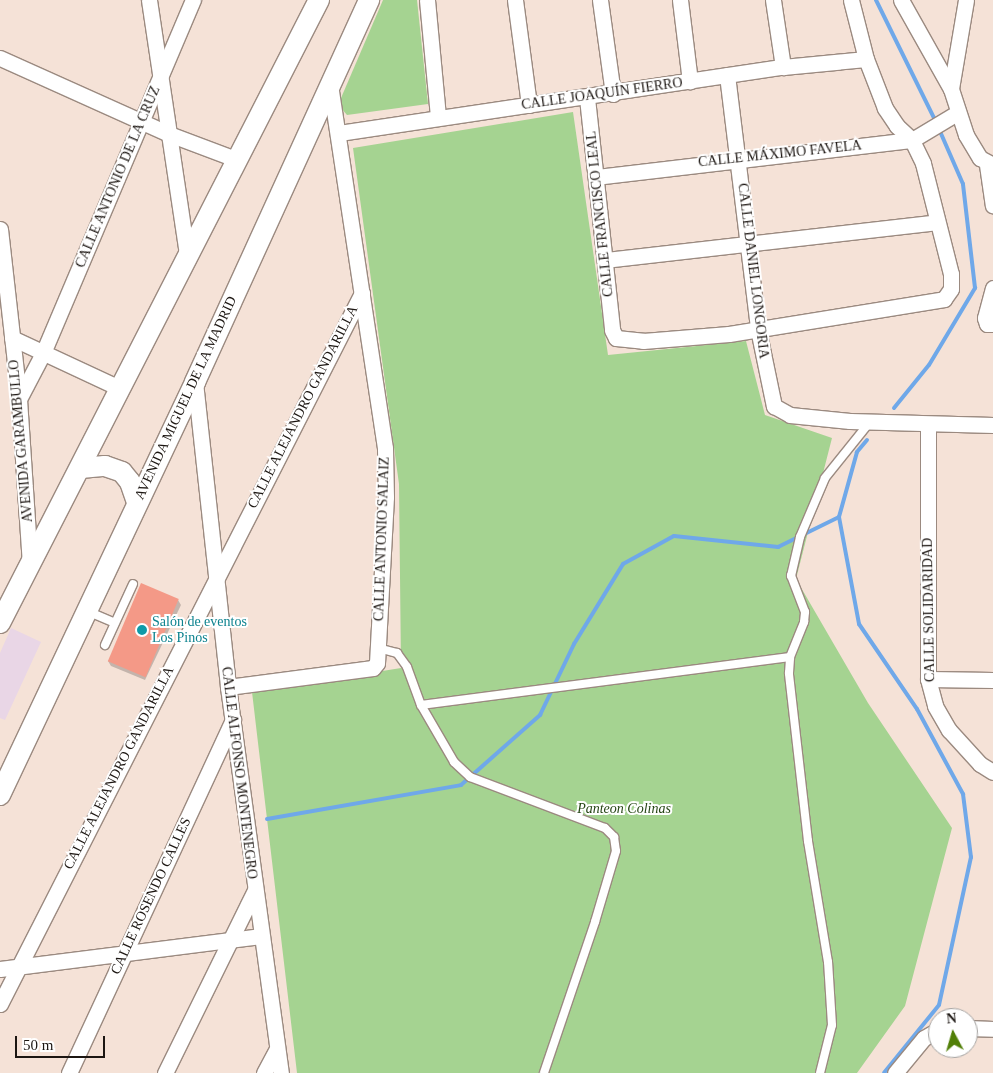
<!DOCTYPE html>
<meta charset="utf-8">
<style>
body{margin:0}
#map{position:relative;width:993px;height:1073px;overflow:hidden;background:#f5e2d7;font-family:"Times New Roman",serif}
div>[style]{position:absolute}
.industrial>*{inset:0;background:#e9d6e6}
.green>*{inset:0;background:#a5d391}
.shadow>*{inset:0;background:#0003}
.stream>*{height:4px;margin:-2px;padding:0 2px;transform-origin:2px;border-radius:2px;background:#6fa8e9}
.building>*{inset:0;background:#f49987;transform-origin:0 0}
.roads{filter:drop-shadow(1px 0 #9b8a80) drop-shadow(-1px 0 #9b8a80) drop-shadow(0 1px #9b8a80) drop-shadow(0 -1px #9b8a80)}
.service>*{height:8px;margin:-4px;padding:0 4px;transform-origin:4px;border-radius:4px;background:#fff}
.minor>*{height:15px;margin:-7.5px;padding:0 7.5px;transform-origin:7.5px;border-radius:7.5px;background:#fff}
.secondary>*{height:20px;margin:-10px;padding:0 10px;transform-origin:10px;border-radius:10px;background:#fff}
.dots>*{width:14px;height:14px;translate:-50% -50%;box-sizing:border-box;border:2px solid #fff;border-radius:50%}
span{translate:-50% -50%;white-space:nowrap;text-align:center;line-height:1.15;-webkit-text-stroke:4px #fff;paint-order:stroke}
.street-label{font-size:14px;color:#1c1612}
.culture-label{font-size:14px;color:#0d838f}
.left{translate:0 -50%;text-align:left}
.park-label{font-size:14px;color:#254514;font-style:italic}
.north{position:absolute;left:928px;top:1008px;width:50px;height:50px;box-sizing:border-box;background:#fff;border:1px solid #a4a2a0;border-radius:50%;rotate:354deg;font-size:14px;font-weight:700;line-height:20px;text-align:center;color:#1c1612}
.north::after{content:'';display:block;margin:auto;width:18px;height:22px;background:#517f07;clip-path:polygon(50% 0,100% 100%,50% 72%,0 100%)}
.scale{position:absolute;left:15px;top:1036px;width:90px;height:22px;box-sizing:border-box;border:2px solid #1c1612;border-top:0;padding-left:6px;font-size:15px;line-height:18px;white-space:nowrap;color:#1c1612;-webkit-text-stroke:4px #fff;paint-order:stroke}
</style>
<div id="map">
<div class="industrial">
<i style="clip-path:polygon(11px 628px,41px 642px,5px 720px,0 718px,0 653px)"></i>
</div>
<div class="green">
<i style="clip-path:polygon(383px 0,417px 0,428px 104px,347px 115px,341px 108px,341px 98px)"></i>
<i style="clip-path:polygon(573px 112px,608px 355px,746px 341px,765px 415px,832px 438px,796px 579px,868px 703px,952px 828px,905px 1006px,857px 1073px,297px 1073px,252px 692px,401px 668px,399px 484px,353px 148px)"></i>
</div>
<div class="shadow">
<i style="clip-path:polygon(178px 600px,181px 605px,145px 680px,111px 666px,108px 661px)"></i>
</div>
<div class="stream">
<i style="left:876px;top:0;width:136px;rotate:63.8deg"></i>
<i style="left:894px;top:408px;width:55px;rotate:-50.9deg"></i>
<i style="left:929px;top:365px;width:90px;rotate:-59.1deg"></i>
<i style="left:975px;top:288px;width:105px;rotate:-96.6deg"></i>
<i style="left:963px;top:184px;width:60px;rotate:-113.6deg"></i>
<i style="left:867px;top:440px;width:16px;rotate:130deg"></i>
<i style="left:857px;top:452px;width:67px;rotate:105.5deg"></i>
<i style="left:839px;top:517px;width:109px;rotate:79.4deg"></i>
<i style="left:859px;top:624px;width:103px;rotate:55.7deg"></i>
<i style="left:917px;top:709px;width:97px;rotate:61.6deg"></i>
<i style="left:963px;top:794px;width:64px;rotate:82.8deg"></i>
<i style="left:971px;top:857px;width:151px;rotate:102.2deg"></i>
<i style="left:939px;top:1005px;width:87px;rotate:129deg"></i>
<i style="left:267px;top:819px;width:197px;rotate:-9.9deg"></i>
<i style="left:461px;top:785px;width:106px;rotate:-41.5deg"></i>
<i style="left:540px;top:715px;width:79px;rotate:-64.4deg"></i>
<i style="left:574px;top:644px;width:94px;rotate:-58.5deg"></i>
<i style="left:623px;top:564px;width:58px;rotate:-28.8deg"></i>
<i style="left:674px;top:536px;width:105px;rotate:6deg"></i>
<i style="left:778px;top:547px;width:68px;rotate:-26.2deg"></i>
</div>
<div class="building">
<i style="left:141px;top:583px;width:41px;height:85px;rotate:23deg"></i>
</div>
<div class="roads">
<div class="service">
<i style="left:87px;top:611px;width:30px;rotate:23deg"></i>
<i style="left:105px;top:645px;width:67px;rotate:-65.3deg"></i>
<i style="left:378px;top:648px;width:20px;rotate:15deg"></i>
<i style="left:397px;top:653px;width:17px;rotate:54deg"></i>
<i style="left:407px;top:667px;width:40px;rotate:69.8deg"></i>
<i style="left:421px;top:705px;width:66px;rotate:59.9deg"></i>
<i style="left:454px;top:762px;width:22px;rotate:43deg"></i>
<i style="left:470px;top:777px;width:144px;rotate:20.7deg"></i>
<i style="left:605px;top:828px;width:13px;rotate:45deg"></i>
<i style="left:614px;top:837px;width:14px;rotate:82deg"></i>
<i style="left:616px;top:851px;width:74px;rotate:106.5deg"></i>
<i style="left:595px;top:922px;width:159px;rotate:108.7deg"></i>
<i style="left:421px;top:705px;width:372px;rotate:-7.4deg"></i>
<i style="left:820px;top:1073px;width:49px;rotate:-76deg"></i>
<i style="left:832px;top:1025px;width:63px;rotate:-93.6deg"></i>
<i style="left:828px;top:962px;width:123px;rotate:-99.4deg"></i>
<i style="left:808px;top:841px;width:169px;rotate:-96.5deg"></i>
<i style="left:789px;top:673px;width:16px;rotate:-86deg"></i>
<i style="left:790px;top:657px;width:38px;rotate:-68deg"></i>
<i style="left:804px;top:622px;width:10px;rotate:-84deg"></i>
<i style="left:805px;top:612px;width:39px;rotate:-111deg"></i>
<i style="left:791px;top:576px;width:40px;rotate:-77deg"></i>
<i style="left:800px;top:537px;width:64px;rotate:-67deg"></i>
<i style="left:825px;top:478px;width:70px;rotate:-51.3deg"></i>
</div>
<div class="minor">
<i style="left:149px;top:0;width:258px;rotate:81.5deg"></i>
<i style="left:427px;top:0;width:117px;rotate:84.6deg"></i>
<i style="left:515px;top:0;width:106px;rotate:82.4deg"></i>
<i style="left:600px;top:0;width:95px;rotate:82.1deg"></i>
<i style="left:680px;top:0;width:82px;rotate:83deg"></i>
<i style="left:773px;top:0;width:68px;rotate:81.5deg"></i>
<i style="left:901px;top:0;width:102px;rotate:60.7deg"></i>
<i style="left:966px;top:0;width:90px;rotate:99.6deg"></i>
<i style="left:951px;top:89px;width:48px;rotate:71.9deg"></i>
<i style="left:966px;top:135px;width:27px;rotate:59deg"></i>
<i style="left:980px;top:158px;width:15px;rotate:28deg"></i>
<i style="left:0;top:58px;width:185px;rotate:24.2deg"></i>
<i style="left:169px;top:134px;width:71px;rotate:20.7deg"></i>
<i style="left:727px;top:75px;width:256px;rotate:83deg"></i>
<i style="left:758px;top:329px;width:79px;rotate:78.3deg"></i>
<i style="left:774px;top:406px;width:18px;rotate:29deg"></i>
<i style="left:790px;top:415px;width:60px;rotate:5.7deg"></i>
<i style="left:850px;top:421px;width:143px;rotate:1.6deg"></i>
<i style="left:587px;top:98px;width:233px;rotate:83.8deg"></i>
<i style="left:612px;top:330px;width:9px;rotate:63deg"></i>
<i style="left:616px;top:338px;width:27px;rotate:6deg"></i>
<i style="left:643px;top:341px;width:86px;rotate:-4.7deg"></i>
<i style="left:729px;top:334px;width:218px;rotate:-9.2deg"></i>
<i style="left:944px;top:299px;width:12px;rotate:-55deg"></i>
<i style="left:951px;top:289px;width:15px;rotate:-90deg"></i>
<i style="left:951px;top:274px;width:114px;rotate:-104.2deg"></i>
<i style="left:923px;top:163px;width:25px;rotate:-116deg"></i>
<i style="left:912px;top:140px;width:21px;rotate:-137deg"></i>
<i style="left:897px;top:126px;width:22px;rotate:-124deg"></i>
<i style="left:885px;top:108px;width:53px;rotate:-111.2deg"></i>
<i style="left:866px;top:59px;width:61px;rotate:-104.3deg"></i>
<i style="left:339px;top:133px;width:449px;rotate:-8.5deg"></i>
<i style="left:783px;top:67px;width:83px;rotate:-5.5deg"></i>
<i style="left:987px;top:165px;width:41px;rotate:81.7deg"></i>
<i style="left:596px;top:177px;width:318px;rotate:-6.7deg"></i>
<i style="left:912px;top:140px;width:52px;rotate:-31deg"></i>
<i style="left:0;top:229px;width:171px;rotate:83.6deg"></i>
<i style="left:19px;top:399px;width:165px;rotate:86.2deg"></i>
<i style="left:605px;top:260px;width:334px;rotate:-6.5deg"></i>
<i style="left:993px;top:288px;width:31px;rotate:105deg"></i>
<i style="left:985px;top:318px;width:6px;rotate:72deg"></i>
<i style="left:987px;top:324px;width:6px"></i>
<i style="left:12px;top:338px;width:118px;rotate:25deg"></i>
<i style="left:195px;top:382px;width:307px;rotate:83.8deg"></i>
<i style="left:228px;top:687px;width:390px;rotate:82.2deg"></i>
<i style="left:19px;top:399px;width:52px;rotate:-62.4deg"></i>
<i style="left:43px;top:353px;width:384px;rotate:-67deg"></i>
<i style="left:928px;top:424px;width:255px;rotate:90deg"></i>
<i style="left:928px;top:679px;width:28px;rotate:75deg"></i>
<i style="left:935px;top:706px;width:28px;rotate:60deg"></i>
<i style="left:949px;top:730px;width:46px;rotate:47.6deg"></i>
<i style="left:980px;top:764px;width:15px;rotate:32deg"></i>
<i style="left:928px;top:679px;width:65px;rotate:0.9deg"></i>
<i style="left:228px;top:687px;width:146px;rotate:-7.5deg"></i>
<i style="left:373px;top:668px;width:6px;rotate:-51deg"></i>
<i style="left:377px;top:663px;width:166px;rotate:-86.9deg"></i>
<i style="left:386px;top:497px;width:49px;rotate:-91.2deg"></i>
<i style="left:385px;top:448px;width:367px;rotate:-98.6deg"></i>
<i style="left:0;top:969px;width:263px;rotate:-7.2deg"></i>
<i style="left:0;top:1004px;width:798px;rotate:-63.02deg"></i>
<i style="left:968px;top:1028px;width:25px;rotate:2deg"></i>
<i style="left:69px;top:1073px;width:390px;rotate:-65.1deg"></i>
<i style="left:165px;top:1073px;width:204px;rotate:-63.8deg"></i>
<i style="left:264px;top:1073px;width:27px;rotate:-62deg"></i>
<i style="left:895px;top:1073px;width:45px;rotate:-50.4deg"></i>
<i style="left:924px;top:1038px;width:16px;rotate:-30deg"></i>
</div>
<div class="secondary">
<i style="left:81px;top:468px;width:24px;rotate:-5deg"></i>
<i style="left:105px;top:466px;width:18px;rotate:19deg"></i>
<i style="left:122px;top:472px;width:13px;rotate:51deg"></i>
<i style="left:130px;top:482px;width:21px;rotate:71deg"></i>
<i style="left:0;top:623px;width:700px;rotate:-62.89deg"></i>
<i style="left:0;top:795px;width:457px;rotate:-64.7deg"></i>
<i style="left:195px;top:382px;width:420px;rotate:-65.5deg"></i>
</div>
</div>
<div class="dots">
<i style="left:142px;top:630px;background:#0f9aa8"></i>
</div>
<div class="street-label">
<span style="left:602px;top:94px;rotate:-8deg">CALLE JOAQUÍN FIERRO</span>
<span style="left:780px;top:154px;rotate:-6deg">CALLE MÁXIMO FAVELA</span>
<span style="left:118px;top:177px;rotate:-67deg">CALLE ANTONIO DE LA CRUZ</span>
<span style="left:600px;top:214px;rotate:-96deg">CALLE FRANCISCO LEAL</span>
<span style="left:753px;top:271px;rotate:83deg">CALLE DANIEL LONGORIA</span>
<span style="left:186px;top:398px;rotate:-65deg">AVENIDA MIGUEL DE LA MADRID</span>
<span style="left:303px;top:407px;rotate:-63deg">CALLE ALEJANDRO GANDARILLA</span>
<span style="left:21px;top:441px;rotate:-95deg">AVENIDA GARAMBULLO</span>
<span style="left:382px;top:539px;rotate:-88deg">CALLE ANTONIO SALAIZ</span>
<span style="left:929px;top:610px;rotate:-91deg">CALLE SOLIDARIDAD</span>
<span style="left:119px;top:768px;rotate:-63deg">CALLE ALEJANDRO GANDARILLA</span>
<span style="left:239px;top:773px;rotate:83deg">CALLE ALFONSO MONTENEGRO</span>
<span style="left:151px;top:896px;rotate:-65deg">CALLE ROSENDO CALLES</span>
</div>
<div class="culture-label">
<span class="left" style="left:152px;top:630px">Salón de eventos<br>Los Pinos</span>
</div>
<div class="park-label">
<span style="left:624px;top:809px">Panteon Colinas</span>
</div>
<div class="north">N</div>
<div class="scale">50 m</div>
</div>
